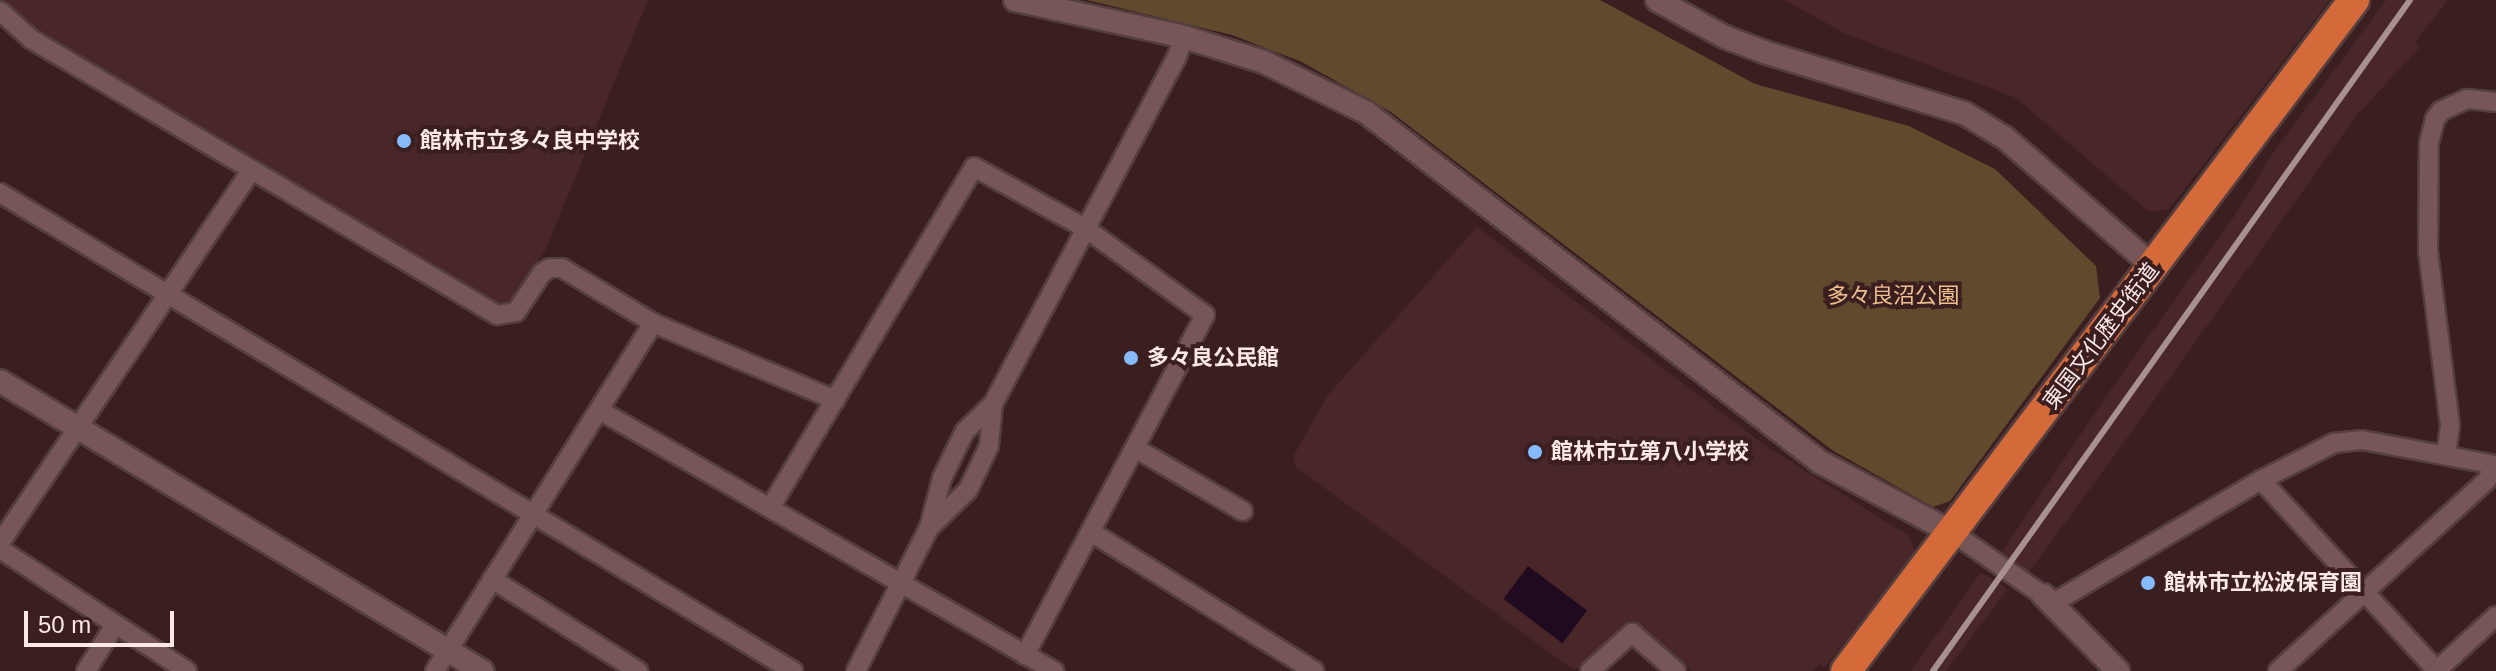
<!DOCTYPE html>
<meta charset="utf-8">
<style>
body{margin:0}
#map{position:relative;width:2496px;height:671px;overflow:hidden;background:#3b1f20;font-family:Helvetica,"Noto Sans JP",sans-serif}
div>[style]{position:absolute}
.built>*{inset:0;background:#492627}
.green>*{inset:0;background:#61492d}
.water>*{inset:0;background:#200a20;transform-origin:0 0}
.roads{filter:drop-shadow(2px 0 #553e3f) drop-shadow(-2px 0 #553e3f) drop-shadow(0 2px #553e3f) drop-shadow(0 -2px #553e3f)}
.minor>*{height:18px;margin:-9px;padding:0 9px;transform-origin:9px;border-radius:9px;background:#765656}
.tertiary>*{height:22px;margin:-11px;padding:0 11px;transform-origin:11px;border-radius:11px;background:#765656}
.trunk>*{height:30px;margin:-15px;padding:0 15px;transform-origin:15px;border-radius:15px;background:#d46a3a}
.rail>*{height:6px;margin:-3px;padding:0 3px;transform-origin:3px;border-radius:3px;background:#a79190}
.dots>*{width:22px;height:22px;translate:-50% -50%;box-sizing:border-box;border:4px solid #3b1f20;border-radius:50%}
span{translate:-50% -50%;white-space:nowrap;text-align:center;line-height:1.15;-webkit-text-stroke:8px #3b1f20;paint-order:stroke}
.poi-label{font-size:22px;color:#fbe8e7;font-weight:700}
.left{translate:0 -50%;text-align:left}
.park-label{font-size:22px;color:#edbf8d}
.street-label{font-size:22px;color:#fbe8e7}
.scale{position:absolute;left:24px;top:611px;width:150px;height:36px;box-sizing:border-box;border:4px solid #fbe8e7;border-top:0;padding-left:10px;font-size:24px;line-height:28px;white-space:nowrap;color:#fbe8e7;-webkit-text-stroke:6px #3b1f20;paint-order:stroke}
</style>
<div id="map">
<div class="built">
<i style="clip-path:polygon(0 0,648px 0,546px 249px,511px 301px,498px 307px,36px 33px)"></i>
<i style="clip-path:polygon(1784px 0,2330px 0,2169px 209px,2149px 212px,2016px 98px,1848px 35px)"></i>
<i style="clip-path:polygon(2386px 0,2448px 0,2415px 43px,2420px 47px,2357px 115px,2125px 441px,2029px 572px,2026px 570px,2022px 575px,1998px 558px,2114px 385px,2235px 215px,2273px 153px)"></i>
<i style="clip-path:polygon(1477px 227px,1766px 446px,1909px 536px,1915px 553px,1824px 668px,1819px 664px,1813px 671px,1691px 671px,1632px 621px,1584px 668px,1572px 669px,1296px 467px,1293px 457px,1328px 395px)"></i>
<i style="clip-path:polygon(1981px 572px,2008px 589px,1946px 671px,1911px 671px)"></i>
</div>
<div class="green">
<i style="clip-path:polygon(1087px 0,1600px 0,1755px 84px,1909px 126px,1995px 169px,2096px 266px,2100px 298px,1950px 501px,1933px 507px,1832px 450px,1391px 112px,1302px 62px,1232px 35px)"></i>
</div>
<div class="water">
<i style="left:1528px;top:566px;width:74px;height:41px;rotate:37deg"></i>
</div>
<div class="roads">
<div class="minor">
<i style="left:0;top:11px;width:42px;rotate:42.1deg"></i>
<i style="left:31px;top:39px;width:542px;rotate:30.64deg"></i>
<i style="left:497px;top:315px;width:19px;rotate:-9deg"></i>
<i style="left:516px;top:312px;width:47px;rotate:-56.3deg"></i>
<i style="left:542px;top:273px;width:9px;rotate:-32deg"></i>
<i style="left:550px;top:268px;width:12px"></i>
<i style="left:562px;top:268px;width:106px;rotate:31.1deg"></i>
<i style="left:653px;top:323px;width:198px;rotate:22.9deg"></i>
<i style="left:0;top:193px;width:926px;rotate:31.08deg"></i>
<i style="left:599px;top:410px;width:525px;rotate:29.84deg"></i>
<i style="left:1135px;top:448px;width:125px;rotate:30.3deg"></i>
<i style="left:2446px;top:455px;width:30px;rotate:-82deg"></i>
<i style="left:2450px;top:425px;width:175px;rotate:-97.2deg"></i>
<i style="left:2428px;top:251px;width:108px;rotate:-89.5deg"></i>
<i style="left:2429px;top:143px;width:25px;rotate:-76deg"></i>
<i style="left:2435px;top:119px;width:10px;rotate:-53deg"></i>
<i style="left:2441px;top:111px;width:29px;rotate:-25deg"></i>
<i style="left:2467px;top:99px;width:29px;rotate:6deg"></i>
<i style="left:2261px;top:480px;width:260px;rotate:47.3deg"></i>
<i style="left:770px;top:508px;width:397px;rotate:-59.1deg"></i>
<i style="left:974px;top:167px;width:127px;rotate:28.8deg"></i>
<i style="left:1085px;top:228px;width:148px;rotate:35.9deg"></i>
<i style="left:1205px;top:315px;width:385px;rotate:117.9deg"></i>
<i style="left:929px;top:528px;width:54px;rotate:-44.3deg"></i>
<i style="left:968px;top:490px;width:49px;rotate:-64.5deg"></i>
<i style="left:989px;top:446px;width:42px;rotate:-84.6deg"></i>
<i style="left:1091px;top:532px;width:263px;rotate:31.9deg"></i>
<i style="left:1953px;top:533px;width:109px;rotate:34.6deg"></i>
<i style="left:0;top:543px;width:450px;rotate:-56deg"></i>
<i style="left:0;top:549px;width:223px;rotate:33.1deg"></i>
<i style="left:492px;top:579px;width:173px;rotate:32.2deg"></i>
<i style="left:2053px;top:603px;width:242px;rotate:-30.6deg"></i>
<i style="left:2261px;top:480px;width:82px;rotate:-26.9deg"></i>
<i style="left:2334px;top:443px;width:28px;rotate:-6deg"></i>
<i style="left:2362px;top:440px;width:136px;rotate:10.6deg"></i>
<i style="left:86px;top:671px;width:54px;rotate:-57.8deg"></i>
<i style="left:435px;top:671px;width:411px;rotate:-57.9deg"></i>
<i style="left:856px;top:671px;width:161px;rotate:-63deg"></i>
<i style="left:929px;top:528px;width:52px;rotate:-75.4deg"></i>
<i style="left:942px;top:478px;width:52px;rotate:-63.9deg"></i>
<i style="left:965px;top:431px;width:39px;rotate:-44deg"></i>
<i style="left:993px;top:404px;width:391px;rotate:-62.1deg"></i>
<i style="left:1176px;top:59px;width:23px;rotate:-70deg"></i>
<i style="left:1590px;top:671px;width:57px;rotate:-42.1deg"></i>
<i style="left:1632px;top:633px;width:58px;rotate:40.8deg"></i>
<i style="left:2278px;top:671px;width:283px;rotate:-42.4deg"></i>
<i style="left:2487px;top:480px;width:17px;rotate:-62deg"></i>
<i style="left:2436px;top:671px;width:81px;rotate:-42.5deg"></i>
</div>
<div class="tertiary">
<i style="left:1015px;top:0;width:173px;rotate:12.3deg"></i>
<i style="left:1184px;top:37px;width:84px;rotate:17.4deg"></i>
<i style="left:1264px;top:62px;width:115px;rotate:26.3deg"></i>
<i style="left:1367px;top:113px;width:572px;rotate:37.61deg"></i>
<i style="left:1820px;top:462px;width:151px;rotate:28.1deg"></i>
<i style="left:1657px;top:0;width:77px;rotate:28.6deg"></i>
<i style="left:1725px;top:37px;width:42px;rotate:21deg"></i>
<i style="left:1764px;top:52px;width:209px;rotate:17deg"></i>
<i style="left:1964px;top:113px;width:48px;rotate:31.4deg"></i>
<i style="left:2005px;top:138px;width:197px;rotate:40.9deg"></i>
<i style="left:0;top:381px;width:563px;rotate:31.03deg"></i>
<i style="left:2043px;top:595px;width:107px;rotate:45.4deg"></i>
</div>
<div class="trunk">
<i style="left:1846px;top:671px;width:842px;rotate:-52.87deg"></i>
</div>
</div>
<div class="rail">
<i style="left:1933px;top:671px;width:823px;rotate:-54.59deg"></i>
</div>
<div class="dots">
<i style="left:404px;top:141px;background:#85bbfb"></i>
<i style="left:1131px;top:358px;background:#85bbfb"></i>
<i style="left:1535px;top:452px;background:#85bbfb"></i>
<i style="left:2148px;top:583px;background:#85bbfb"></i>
</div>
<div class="poi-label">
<span class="left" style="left:420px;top:141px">館林市立多々良中学校</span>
<span class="left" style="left:1147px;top:358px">多々良公民館</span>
<span class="left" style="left:1551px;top:452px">館林市立第八小学校</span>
<span class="left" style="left:2164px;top:583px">館林市立松波保育園</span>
</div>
<div class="park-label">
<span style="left:1893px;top:296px">多々良沼公園</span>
</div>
<div class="street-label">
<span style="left:2101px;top:336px;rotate:-53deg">東国文化歴史街道</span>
</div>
<div class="scale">50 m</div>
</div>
